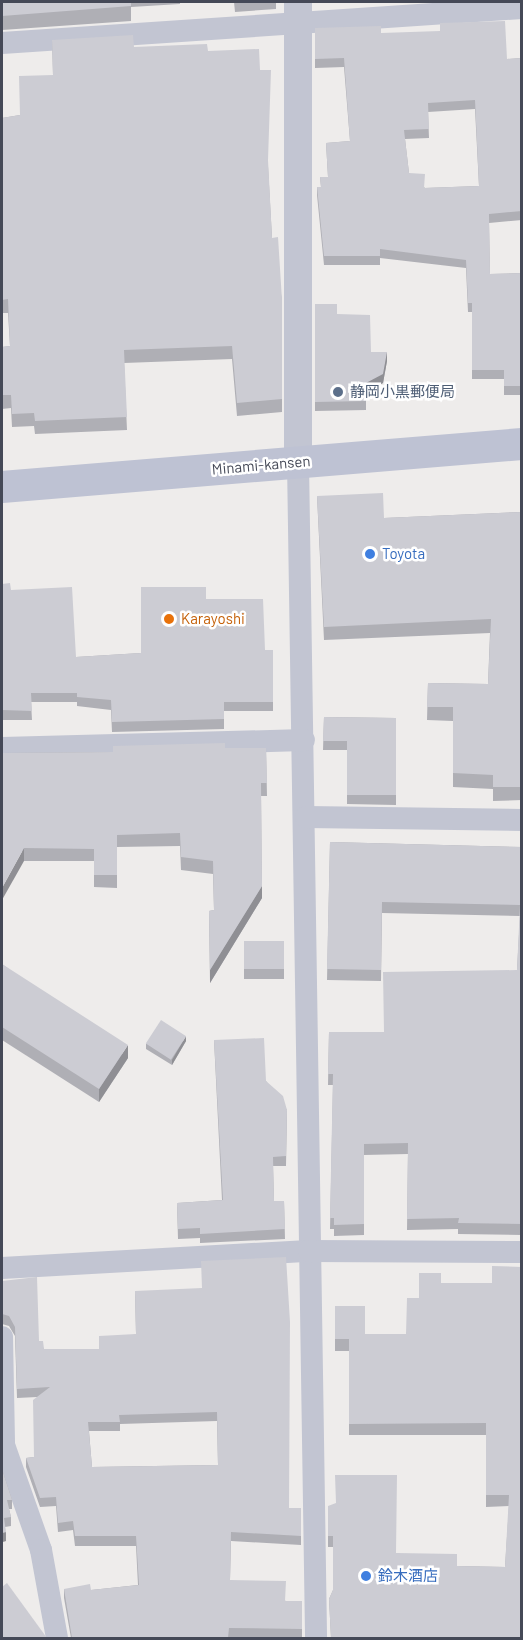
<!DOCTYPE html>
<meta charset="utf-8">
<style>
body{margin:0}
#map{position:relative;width:523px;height:1640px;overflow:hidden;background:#eeeceb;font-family:Barlow,"Noto Sans JP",sans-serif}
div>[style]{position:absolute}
.minor>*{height:22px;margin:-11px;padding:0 11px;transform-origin:11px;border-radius:11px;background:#c2c5d2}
.tertiary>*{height:28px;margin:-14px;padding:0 14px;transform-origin:14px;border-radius:14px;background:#c2c5d2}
.secondary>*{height:32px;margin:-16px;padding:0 16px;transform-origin:16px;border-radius:16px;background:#bec2d3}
.wall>*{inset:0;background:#afafb5;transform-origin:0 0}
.shaded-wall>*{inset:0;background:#8f8f94}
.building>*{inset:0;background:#ccccd3;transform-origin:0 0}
.dots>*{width:16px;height:16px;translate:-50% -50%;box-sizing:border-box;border:3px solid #fff;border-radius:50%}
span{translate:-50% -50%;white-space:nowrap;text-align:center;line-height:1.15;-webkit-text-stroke:5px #fff;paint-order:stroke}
.service-label{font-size:15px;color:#4e5e75}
.left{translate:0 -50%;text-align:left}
.street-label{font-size:15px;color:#454957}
.shop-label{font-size:15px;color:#366cbe}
.food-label{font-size:15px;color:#c56008}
.frame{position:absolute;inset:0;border:3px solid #454957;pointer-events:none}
</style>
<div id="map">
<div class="minor">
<i style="left:2px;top:43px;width:521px;rotate:-3.85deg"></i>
<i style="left:298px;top:462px;width:1176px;rotate:89.12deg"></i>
<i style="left:2px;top:748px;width:302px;rotate:-1.5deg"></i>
<i style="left:306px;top:817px;width:216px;rotate:0.8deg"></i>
<i style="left:2px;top:1268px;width:307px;rotate:-3.2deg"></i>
<i style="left:309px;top:1251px;width:213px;rotate:0.3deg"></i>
<i style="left:2px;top:1337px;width:108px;rotate:88.9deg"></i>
<i style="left:4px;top:1445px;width:111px;rotate:70.6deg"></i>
<i style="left:41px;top:1550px;width:89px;rotate:79.7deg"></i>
</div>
<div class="tertiary">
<i style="left:298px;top:462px;width:460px;rotate:-90deg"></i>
</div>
<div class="secondary">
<i style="left:2px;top:487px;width:522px;rotate:-4.73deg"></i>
</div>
<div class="wall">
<i style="clip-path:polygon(2px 2px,180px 2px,180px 4px,131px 7px,131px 21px,2px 30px)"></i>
<i style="clip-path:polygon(234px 2px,276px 2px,276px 9px,235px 12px)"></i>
<i style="clip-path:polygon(evenodd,315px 28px,381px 33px,507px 59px,522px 58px,522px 220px,489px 223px,490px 274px,522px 273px,522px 395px,504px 395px,504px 379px,472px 379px,472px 312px,468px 312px,466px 268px,380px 258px,380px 265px,324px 265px,317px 195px,317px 187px,321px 187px,320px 177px,328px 177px,326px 143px,350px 141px,344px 67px,315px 68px,315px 28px,475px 109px,479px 186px,425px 188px,409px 173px,405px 139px,429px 138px,428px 112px,475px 109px)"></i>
<i style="clip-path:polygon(52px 40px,134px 47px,208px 51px,260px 70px,268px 166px,272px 238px,282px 300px,282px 412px,237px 416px,232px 359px,124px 363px,127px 430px,35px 434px,34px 426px,12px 427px,11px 408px,2px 409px,2px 347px,10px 346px,8px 313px,2px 313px,2px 118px,20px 115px,53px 75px)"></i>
<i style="clip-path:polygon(315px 304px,337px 314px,371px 352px,387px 361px,383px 383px,366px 392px,366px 410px,315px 411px)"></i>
<i style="clip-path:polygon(317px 496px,384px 518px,522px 512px,522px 800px,493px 801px,493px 789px,453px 787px,453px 721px,427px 720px,428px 683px,488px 684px,490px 633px,324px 640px)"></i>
<i style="clip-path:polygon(2px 584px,11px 590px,76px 657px,141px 653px,206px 599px,265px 650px,273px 650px,273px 711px,224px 711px,224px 729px,112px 732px,111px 710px,77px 706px,77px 702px,31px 702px,32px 720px,2px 720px)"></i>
<i style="clip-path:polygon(324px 717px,396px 718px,396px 805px,347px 804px,347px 750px,323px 750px)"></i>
<i style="clip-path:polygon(225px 748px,266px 748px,267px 796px,261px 796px,262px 898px,210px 983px,209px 911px,214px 910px,213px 874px,181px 870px,180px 846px,117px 847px,117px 888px,94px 887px,94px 861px,24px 861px,2px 753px,113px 752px)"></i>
<i style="clip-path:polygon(330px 842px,522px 847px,522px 1235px,458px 1234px,458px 1229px,407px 1230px,408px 1154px,364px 1155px,364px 1235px,334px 1236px,334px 1229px,330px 1229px,333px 1085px,328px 1085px,329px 1032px,384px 1032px,517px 970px,520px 916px,382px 913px,381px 981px,327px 980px)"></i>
<i style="left:284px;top:941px;width:38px;height:40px;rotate:90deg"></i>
<i style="clip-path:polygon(2px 964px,128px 1058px,99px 1102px,2px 1040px)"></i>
<i style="clip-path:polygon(214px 1040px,266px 1081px,287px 1110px,286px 1166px,273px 1166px,274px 1201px,284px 1201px,285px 1239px,200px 1243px,200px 1238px,178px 1239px,177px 1203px,222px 1200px)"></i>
<i style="clip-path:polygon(186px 1041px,172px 1065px,146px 1049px,146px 1044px)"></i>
<i style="clip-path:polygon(evenodd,2px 1281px,44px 1349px,99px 1349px,136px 1334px,135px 1291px,289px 1508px,301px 1508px,301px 1545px,231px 1541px,230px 1580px,286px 1601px,302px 1601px,302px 1638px,71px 1638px,64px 1598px,64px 1589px,91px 1590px,138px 1585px,136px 1546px,75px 1546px,73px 1530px,58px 1532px,56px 1506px,40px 1507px,26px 1467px,26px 1458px,34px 1457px,37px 1397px,17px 1398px,15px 1336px,9px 1326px,2px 1324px,2px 1281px,217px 1421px,218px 1465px,92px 1467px,89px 1431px,120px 1431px,120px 1424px,217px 1421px)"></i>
<i style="clip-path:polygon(441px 1283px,492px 1283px,522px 1638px,331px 1638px,329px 1599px,333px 1590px,333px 1547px,328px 1547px,328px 1506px,396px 1553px,457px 1566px,505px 1567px,509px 1506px,486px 1507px,486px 1435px,349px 1435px,349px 1351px,335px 1351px,335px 1306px,365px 1334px,406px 1334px,419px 1298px)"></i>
<i style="clip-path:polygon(2px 1469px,12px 1500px,12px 1509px,9px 1509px,11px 1517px,11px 1526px,5px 1527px,6px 1541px,2px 1542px)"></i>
</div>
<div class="shaded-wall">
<i style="clip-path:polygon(387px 352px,387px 361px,383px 383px,366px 392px,366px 383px)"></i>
<i style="clip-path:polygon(24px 848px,24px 861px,2px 900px,2px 888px)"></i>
<i style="clip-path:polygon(262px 886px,262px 898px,210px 983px,210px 970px)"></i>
<i style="clip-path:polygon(186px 1036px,186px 1041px,172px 1065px,172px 1060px)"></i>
<i style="clip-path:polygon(128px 1045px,128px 1058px,99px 1102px,99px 1089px)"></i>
<i style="clip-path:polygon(6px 1532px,6px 1541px,2px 1542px,2px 1533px)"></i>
</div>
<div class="building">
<i style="clip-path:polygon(2px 2px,131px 2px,131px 6px,2px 16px)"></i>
<i style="clip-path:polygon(evenodd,505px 21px,507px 59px,522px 58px,522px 211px,489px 214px,490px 274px,522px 273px,522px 386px,504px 386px,504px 370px,472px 370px,472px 303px,468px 303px,466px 260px,380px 249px,380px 256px,324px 256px,317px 187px,321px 187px,320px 177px,328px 177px,326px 143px,350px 141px,344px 58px,315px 59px,315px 28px,381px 26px,381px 33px,440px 31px,440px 23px,505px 21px,475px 100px,479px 186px,424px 188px,425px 174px,409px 173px,404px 130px,429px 129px,428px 103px,475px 100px)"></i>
<i style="clip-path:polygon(133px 35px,134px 47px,207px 44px,208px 51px,259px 49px,260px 70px,271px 70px,268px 160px,272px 238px,278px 237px,282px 300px,282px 399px,237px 403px,232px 346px,124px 350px,127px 417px,35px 421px,34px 413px,12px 414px,11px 395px,2px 395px,2px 347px,10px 346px,8px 299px,2px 300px,2px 118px,20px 115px,19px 76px,53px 75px,52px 40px)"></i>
<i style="clip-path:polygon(315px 304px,337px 304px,337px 314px,370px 315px,371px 352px,387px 352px,383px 374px,366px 383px,366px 401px,315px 402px)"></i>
<i style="clip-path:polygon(383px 493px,384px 518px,522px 512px,522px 787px,493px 787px,493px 775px,453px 773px,453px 707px,427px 707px,428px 683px,488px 684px,491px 619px,324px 627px,317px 496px)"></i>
<i style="clip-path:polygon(10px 583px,11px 590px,72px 587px,76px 657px,141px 653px,141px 587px,206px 587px,206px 599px,263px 599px,265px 650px,273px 650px,273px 702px,224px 702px,224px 719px,112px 722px,111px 700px,77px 697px,77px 693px,31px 693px,32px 711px,2px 710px,2px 584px)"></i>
<i style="clip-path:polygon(324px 717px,396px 718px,396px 795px,347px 795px,347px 741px,323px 741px)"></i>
<i style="clip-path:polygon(225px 743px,225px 748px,266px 748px,267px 783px,261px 783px,262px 886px,210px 970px,209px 911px,214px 910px,213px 861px,181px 857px,180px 833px,117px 835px,117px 875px,94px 875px,94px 849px,24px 848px,2px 888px,2px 753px,113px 752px,113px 746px)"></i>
<i style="clip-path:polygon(330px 842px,522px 847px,522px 1224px,458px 1223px,459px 1218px,407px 1219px,408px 1143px,364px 1144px,364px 1224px,334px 1225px,334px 1218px,330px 1218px,333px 1074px,328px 1074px,329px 1032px,384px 1032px,383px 972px,517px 970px,520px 905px,382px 902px,381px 970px,327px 969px)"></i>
<i style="left:284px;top:941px;width:28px;height:40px;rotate:90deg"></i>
<i style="clip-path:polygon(2px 964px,128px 1045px,99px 1089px,2px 1027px)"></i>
<i style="left:161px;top:1020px;width:30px;height:28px;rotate:33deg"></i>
<i style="clip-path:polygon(264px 1038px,266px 1081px,283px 1096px,287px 1110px,286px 1156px,273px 1157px,274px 1201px,284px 1201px,285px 1229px,200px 1234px,200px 1228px,178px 1229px,177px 1203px,223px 1200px,214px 1040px)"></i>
<i style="clip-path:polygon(evenodd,286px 1257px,290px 1322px,289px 1508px,301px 1508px,301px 1536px,231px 1532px,230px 1580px,286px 1581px,285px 1601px,302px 1601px,302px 1629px,229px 1628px,228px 1638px,72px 1638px,64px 1589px,90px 1584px,91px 1590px,139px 1585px,136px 1536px,75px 1536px,73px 1521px,58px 1523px,56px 1497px,40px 1498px,26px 1458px,34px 1457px,33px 1400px,50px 1387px,17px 1389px,15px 1327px,9px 1316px,2px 1314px,2px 1281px,37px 1277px,39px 1341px,43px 1341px,44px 1349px,99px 1349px,99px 1336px,136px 1334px,135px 1291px,202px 1288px,201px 1261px,286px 1257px,217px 1412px,218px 1465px,92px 1467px,88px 1422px,120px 1422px,119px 1415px,217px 1412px)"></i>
<i style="clip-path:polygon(492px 1266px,522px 1267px,522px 1638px,331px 1638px,329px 1599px,333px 1590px,333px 1536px,328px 1536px,328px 1506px,336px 1503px,335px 1475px,397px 1475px,396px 1553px,457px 1554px,457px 1566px,505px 1567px,509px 1495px,486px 1495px,486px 1423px,349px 1424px,349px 1339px,335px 1339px,335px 1306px,365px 1306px,365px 1334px,406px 1334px,407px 1298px,419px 1298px,419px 1273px,441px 1273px,441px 1283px,492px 1283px)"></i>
<i style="clip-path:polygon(2px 1469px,12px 1500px,7px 1500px,11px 1517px,4px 1518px,6px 1532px,2px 1533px)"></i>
<i style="clip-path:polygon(7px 1583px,47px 1638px,2px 1638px,2px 1587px)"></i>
</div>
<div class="dots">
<i style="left:338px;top:392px;background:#5c6f8a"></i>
<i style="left:370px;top:554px;background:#3f7fe0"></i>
<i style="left:169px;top:619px;background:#e8710a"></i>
<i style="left:366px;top:1576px;background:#3f7fe0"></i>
</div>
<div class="service-label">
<span class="left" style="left:350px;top:392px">静岡小黒郵便局</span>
</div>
<div class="street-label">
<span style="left:261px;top:465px;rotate:-5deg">Minami-kansen</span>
</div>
<div class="shop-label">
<span class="left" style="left:382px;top:554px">Toyota</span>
<span class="left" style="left:378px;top:1576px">鈴木酒店</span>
</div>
<div class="food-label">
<span class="left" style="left:181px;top:619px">Karayoshi</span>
</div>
<div class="frame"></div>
</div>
